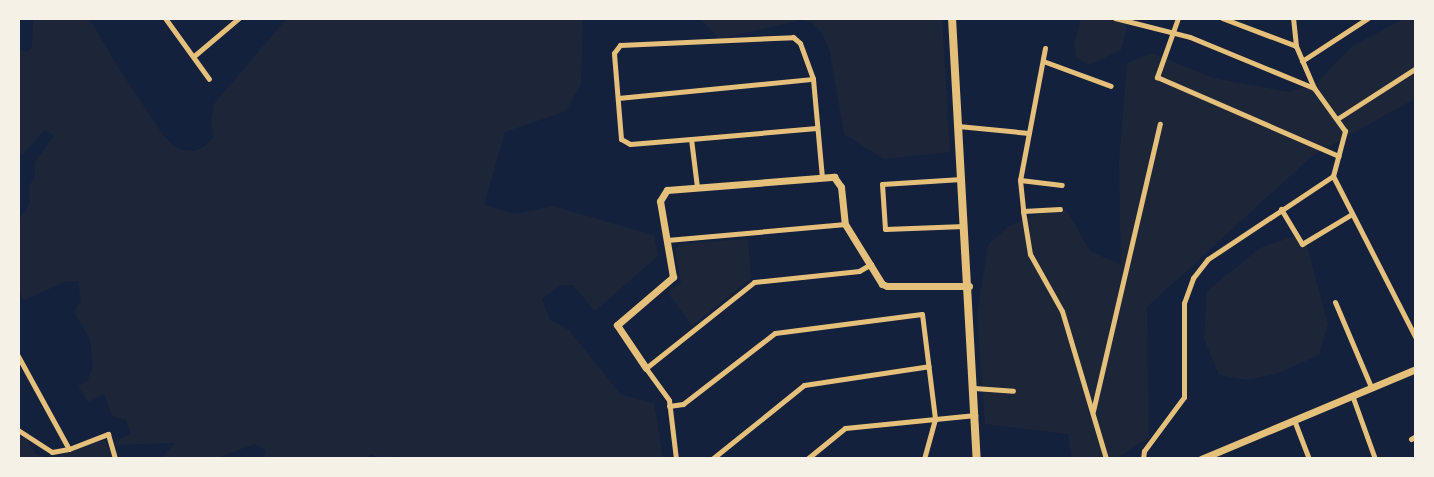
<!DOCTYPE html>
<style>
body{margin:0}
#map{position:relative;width:1434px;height:477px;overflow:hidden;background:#14213d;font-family:"IBM Plex Sans",sans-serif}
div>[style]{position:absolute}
.green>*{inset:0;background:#1d2539}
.minor>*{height:5px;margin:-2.5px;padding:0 2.5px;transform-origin:2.5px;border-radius:2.5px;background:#e5c07b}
.tertiary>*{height:7px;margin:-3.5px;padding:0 3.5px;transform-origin:3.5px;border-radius:3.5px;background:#e5c07b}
.primary>*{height:8px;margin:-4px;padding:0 4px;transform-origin:4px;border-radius:4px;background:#e5c07b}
span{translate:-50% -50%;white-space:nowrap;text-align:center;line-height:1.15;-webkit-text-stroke:4.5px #f6f1e7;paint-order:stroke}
.frame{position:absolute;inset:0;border:20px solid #f6f1e7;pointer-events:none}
</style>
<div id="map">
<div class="green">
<i style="clip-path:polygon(33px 18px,89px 18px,121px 72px,163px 135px,174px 146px,183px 150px,195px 151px,205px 146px,213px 138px,211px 123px,214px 104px,287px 18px,583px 18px,581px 84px,566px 111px,505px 132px,484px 205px,514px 214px,553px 206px,654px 235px,658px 256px,595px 311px,573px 285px,560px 285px,542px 299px,550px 320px,569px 330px,621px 395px,654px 403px,663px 459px,406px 459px,397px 456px,382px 459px,370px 454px,367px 459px,264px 459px,266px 450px,254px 444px,215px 459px,160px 459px,175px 443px,115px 445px,121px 438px,131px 434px,126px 420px,112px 416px,104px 394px,88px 402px,78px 386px,87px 381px,93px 368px,90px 339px,74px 312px,81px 300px,78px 281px,67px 281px,24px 300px,18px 289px,18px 221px,30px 204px,29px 186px,35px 176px,34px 163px,54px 136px,45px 130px,23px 154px,18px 154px,18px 50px,27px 52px,32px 47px)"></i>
<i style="clip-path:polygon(699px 18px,942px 18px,950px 152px,884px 159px,844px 134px,830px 52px,822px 33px,811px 22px,801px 20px,720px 39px)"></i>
<i style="clip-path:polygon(1081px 18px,1129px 18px,1121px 50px,1089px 65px,1076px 58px,1074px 44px)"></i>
<i style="clip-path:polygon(1405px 18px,1416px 18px,1416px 98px,1312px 156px,1147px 307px,1149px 437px,1115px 459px,1072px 459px,1068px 434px,985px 424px,977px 315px,988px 245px,1009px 226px,1045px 211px,1066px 209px,1090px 251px,1121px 265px,1119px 163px,1127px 63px,1152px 53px,1213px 78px,1289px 92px,1317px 83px,1351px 47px)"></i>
<i style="clip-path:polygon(1297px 235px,1306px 242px,1328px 324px,1319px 355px,1276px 374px,1247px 380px,1219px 375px,1204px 339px,1207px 291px,1260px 248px)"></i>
<i style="clip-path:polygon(748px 239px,751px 278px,692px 326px,668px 293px,681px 282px,675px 251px,679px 244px)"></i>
<i style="clip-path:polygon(18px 434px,25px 437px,36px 454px,45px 457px,57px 457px,83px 445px,105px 440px,112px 459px,18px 459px)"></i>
</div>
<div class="minor">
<i style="left:165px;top:18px;width:75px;rotate:54.2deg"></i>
<i style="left:1115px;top:18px;width:77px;rotate:14.2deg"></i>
<i style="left:1190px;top:37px;width:134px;rotate:22.4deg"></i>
<i style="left:1178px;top:18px;width:63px;rotate:109.6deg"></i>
<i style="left:1157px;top:77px;width:198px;rotate:23.5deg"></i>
<i style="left:1222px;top:18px;width:79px;rotate:20.7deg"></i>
<i style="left:1045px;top:48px;width:134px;rotate:100.7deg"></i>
<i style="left:1020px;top:180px;width:31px;rotate:84deg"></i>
<i style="left:1023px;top:211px;width:44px;rotate:80.8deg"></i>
<i style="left:1030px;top:254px;width:65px;rotate:60.7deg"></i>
<i style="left:1062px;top:311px;width:154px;rotate:73.4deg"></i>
<i style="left:194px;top:56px;width:59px;rotate:-40.2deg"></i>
<i style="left:1043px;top:61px;width:72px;rotate:20.2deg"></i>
<i style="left:1302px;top:61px;width:79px;rotate:-33.1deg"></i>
<i style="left:618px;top:98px;width:196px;rotate:-5.6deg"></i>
<i style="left:1337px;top:119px;width:94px;rotate:-32.8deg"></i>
<i style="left:958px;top:126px;width:71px;rotate:5.6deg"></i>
<i style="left:691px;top:139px;width:126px;rotate:-5deg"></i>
<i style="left:1333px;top:176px;width:182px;rotate:62.9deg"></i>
<i style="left:961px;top:179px;width:79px;rotate:176.4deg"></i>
<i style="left:882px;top:184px;width:45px;rotate:86.2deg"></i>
<i style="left:885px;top:229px;width:79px;rotate:-2.2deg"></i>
<i style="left:1020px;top:180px;width:42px;rotate:6.8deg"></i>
<i style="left:697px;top:187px;width:48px;rotate:-97.1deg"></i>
<i style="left:691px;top:139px;width:61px;rotate:175.3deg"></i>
<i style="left:630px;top:144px;width:10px;rotate:-151deg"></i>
<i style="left:621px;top:139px;width:86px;rotate:-94.7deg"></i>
<i style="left:614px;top:53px;width:10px;rotate:-53deg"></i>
<i style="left:620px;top:45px;width:173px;rotate:-2.6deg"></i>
<i style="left:793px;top:37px;width:9px;rotate:41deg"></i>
<i style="left:800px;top:43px;width:38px;rotate:70deg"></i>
<i style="left:813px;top:79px;width:99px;rotate:84.8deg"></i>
<i style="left:1281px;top:209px;width:41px;rotate:59deg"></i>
<i style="left:1302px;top:244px;width:58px;rotate:-31deg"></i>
<i style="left:1023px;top:211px;width:37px;rotate:-3deg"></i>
<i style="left:667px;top:240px;width:179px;rotate:-5.1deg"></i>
<i style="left:1335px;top:302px;width:92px;rotate:67deg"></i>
<i style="left:18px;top:356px;width:106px;rotate:61.3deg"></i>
<i style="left:974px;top:388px;width:39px;rotate:4deg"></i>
<i style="left:1352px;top:395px;width:68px;rotate:70.2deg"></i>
<i style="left:669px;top:406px;width:14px;rotate:-8deg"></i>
<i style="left:683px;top:404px;width:116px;rotate:-37.7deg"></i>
<i style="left:775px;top:333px;width:148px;rotate:-7.4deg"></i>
<i style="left:922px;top:314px;width:106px;rotate:82.9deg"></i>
<i style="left:935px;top:419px;width:41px;rotate:105.4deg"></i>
<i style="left:1093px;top:411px;width:295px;rotate:-76.9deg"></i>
<i style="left:1294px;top:420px;width:42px;rotate:69deg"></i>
<i style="left:18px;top:430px;width:40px;rotate:32.9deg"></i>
<i style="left:52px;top:452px;width:17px;rotate:-10deg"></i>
<i style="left:69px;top:449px;width:42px;rotate:-21deg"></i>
<i style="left:108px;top:434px;width:26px;rotate:74deg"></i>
<i style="left:1411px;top:439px;width:6px;rotate:-31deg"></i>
<i style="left:676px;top:459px;width:59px;rotate:-96.8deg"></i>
<i style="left:669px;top:400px;width:39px;rotate:-126deg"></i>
<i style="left:646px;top:368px;width:138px;rotate:-38.5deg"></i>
<i style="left:754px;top:282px;width:106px;rotate:-6deg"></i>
<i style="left:859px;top:271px;width:14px;rotate:-30deg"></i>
<i style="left:712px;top:459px;width:118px;rotate:-38.8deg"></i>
<i style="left:804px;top:385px;width:126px;rotate:-8.6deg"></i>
<i style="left:807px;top:459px;width:49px;rotate:-39.2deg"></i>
<i style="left:845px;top:428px;width:131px;rotate:-5.7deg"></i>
<i style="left:1143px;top:459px;width:8px;rotate:-83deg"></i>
<i style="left:1144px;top:451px;width:67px;rotate:-53.5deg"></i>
<i style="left:1184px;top:397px;width:94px;rotate:-90deg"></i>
<i style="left:1184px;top:303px;width:27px;rotate:-70deg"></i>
<i style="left:1193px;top:278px;width:24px;rotate:-52deg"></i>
<i style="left:1208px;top:259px;width:150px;rotate:-33.6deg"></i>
<i style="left:1333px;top:176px;width:47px;rotate:-75.1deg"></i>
<i style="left:1345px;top:131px;width:53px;rotate:-125.8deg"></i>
<i style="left:1314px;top:88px;width:46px;rotate:-113.2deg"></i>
<i style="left:1296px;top:46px;width:28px;rotate:-96deg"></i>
</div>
<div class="tertiary">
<i style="left:646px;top:368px;width:52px;rotate:-124deg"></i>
<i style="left:617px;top:325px;width:74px;rotate:-40.6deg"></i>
<i style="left:673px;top:277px;width:77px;rotate:-99.7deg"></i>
<i style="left:660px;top:201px;width:13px;rotate:-58deg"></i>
<i style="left:667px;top:190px;width:168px;rotate:-4.5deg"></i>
<i style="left:834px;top:177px;width:12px;rotate:55deg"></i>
<i style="left:841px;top:187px;width:37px;rotate:84deg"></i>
<i style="left:845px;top:224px;width:70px;rotate:58.3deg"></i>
<i style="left:882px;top:284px;width:5px;rotate:22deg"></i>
<i style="left:887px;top:286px;width:82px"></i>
<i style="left:1201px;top:459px;width:233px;rotate:-22.7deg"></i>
</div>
<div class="primary">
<i style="left:952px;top:18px;width:442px;rotate:86.8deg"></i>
</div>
<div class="frame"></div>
</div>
